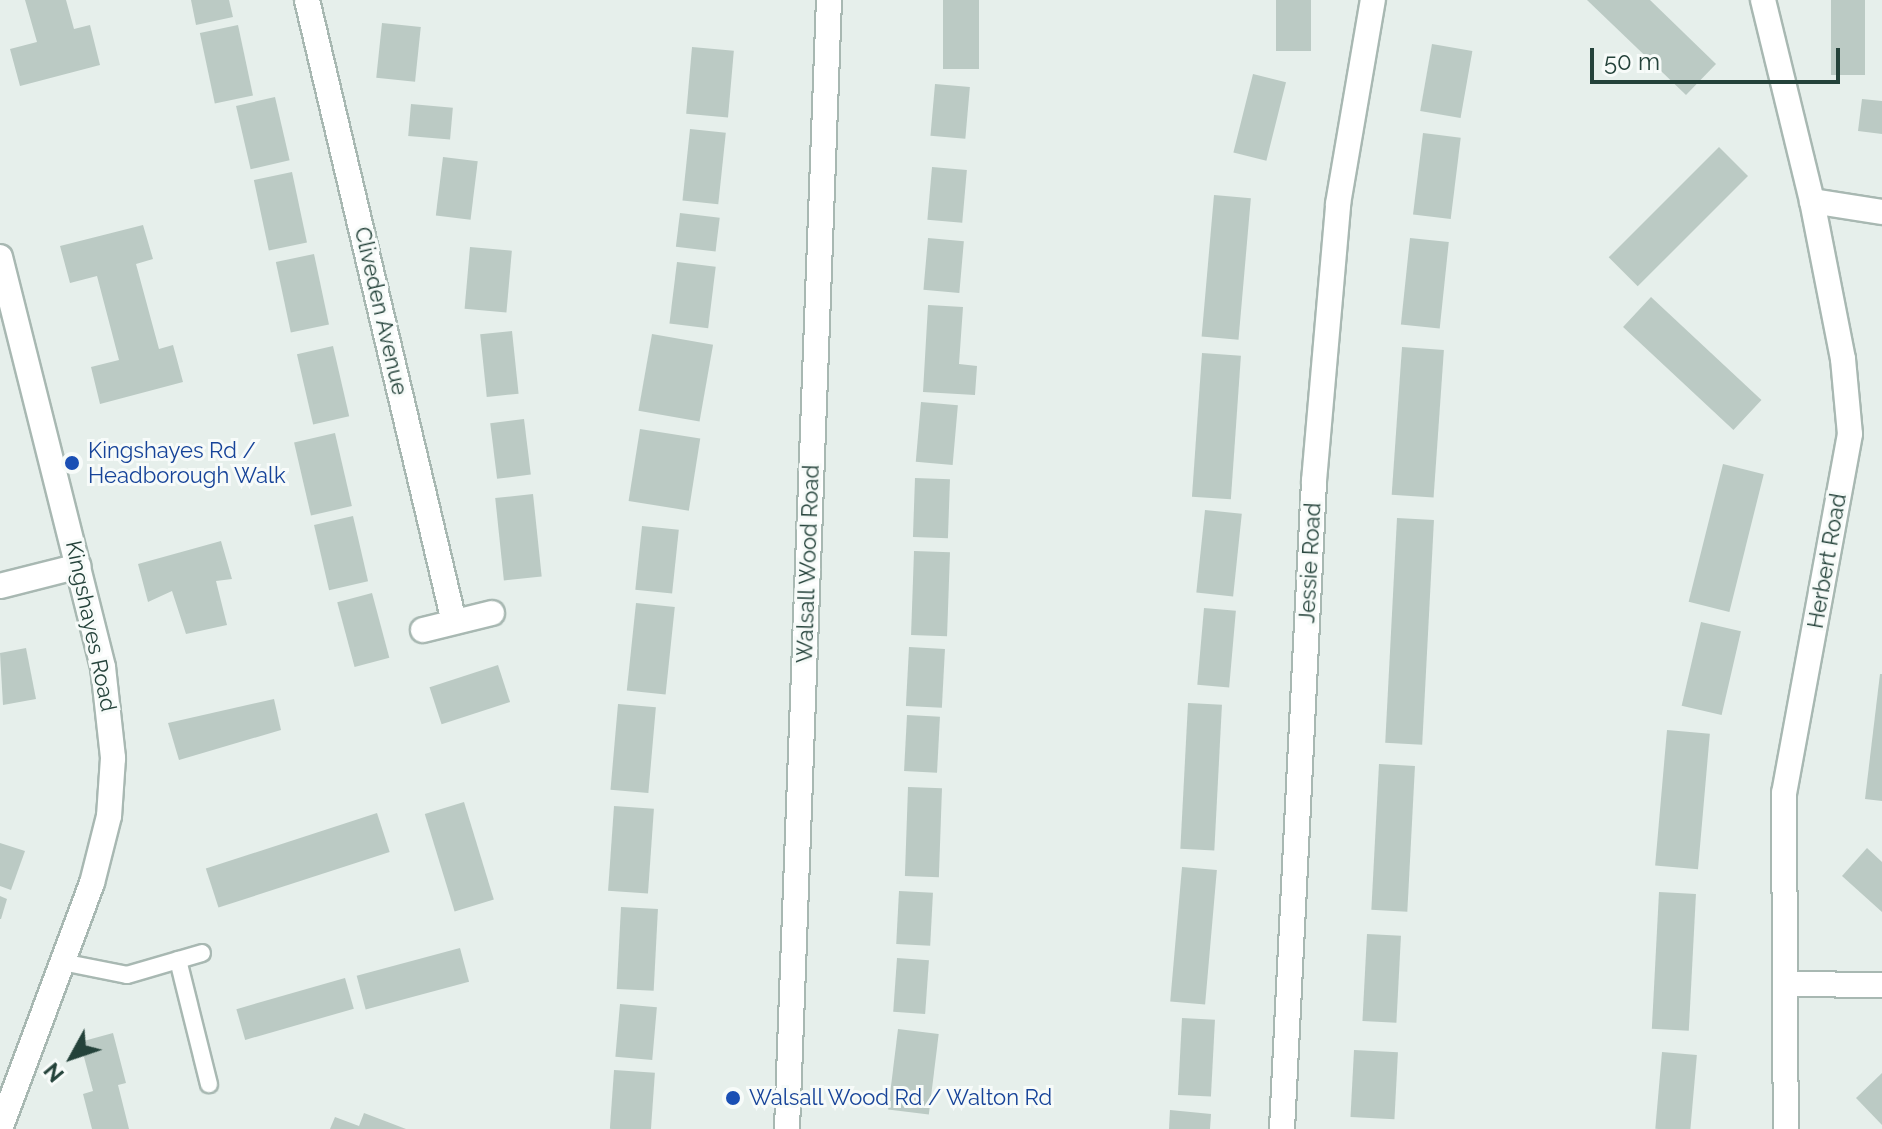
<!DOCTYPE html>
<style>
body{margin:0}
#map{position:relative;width:1882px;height:1129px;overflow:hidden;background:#e6efeb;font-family:Raleway,sans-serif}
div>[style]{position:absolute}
.building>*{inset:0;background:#bbcac4;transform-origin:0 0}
.roads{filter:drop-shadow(2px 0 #a8b8b2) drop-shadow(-2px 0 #a8b8b2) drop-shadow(0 2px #a8b8b2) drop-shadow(0 -2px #a8b8b2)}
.lane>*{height:16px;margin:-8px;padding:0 8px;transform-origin:8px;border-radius:8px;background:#fff}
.street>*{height:24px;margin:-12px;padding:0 12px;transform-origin:12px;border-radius:12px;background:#fff}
.secondary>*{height:24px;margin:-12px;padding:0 12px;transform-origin:12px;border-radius:12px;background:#fff}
.dots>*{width:22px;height:22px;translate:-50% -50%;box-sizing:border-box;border:4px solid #f7fbf9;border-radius:50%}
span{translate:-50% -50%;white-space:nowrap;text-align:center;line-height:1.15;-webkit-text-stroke:6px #f7fbf9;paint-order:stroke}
.street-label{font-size:22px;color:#24423a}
.transit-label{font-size:22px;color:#164399}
.left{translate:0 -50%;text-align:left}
.north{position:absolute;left:32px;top:1017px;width:80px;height:80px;-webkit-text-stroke:6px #f7fbf9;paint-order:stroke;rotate:230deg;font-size:22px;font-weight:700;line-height:32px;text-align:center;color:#24423a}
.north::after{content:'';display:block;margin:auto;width:28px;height:36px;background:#24423a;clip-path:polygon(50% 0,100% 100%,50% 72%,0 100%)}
.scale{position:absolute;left:1590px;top:48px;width:250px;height:36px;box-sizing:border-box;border:4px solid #24423a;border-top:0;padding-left:10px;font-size:24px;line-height:28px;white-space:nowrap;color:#24423a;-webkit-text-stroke:6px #f7fbf9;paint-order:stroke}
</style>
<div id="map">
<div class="building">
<i style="clip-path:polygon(25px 0,66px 0,74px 29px,90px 25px,100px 65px,20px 86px,10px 49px,37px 42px)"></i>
<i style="clip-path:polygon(191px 0,229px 0,233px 17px,196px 25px)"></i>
<i style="left:943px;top:0;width:36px;height:69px"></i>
<i style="left:1276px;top:0;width:35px;height:51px"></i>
<i style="clip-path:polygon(1587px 0,1650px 0,1716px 64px,1686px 95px)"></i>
<i style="left:1831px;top:0;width:34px;height:75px"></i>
<i style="left:382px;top:23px;width:39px;height:55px;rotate:6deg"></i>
<i style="left:238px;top:25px;width:72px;height:39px;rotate:78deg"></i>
<i style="left:1432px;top:44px;width:41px;height:68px;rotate:10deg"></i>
<i style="left:692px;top:47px;width:42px;height:67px;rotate:5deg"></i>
<i style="left:1253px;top:74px;width:34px;height:81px;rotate:14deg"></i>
<i style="left:935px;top:84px;width:35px;height:52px;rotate:5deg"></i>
<i style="left:275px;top:97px;width:65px;height:40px;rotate:77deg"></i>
<i style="clip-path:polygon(1862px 99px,1882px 101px,1882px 134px,1858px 131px)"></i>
<i style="left:411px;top:104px;width:42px;height:32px;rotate:5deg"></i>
<i style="left:690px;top:129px;width:36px;height:72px;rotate:6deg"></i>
<i style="left:1423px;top:133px;width:38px;height:82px;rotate:7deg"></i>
<i style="left:1719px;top:147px;width:41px;height:156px;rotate:45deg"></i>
<i style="left:443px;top:157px;width:35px;height:59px;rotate:7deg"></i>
<i style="left:932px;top:167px;width:35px;height:53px;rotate:5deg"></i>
<i style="left:292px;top:172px;width:72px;height:39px;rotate:78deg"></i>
<i style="left:1214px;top:195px;width:37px;height:142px;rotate:5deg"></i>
<i style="left:680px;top:213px;width:40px;height:34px;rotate:7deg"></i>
<i style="clip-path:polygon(143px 225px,153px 259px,136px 264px,159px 349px,173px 345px,183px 382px,100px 404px,91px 367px,119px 360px,97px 276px,70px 283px,60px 246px)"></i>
<i style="left:928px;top:238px;width:36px;height:52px;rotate:5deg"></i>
<i style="left:1410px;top:238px;width:39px;height:87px;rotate:6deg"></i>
<i style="left:470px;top:247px;width:42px;height:62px;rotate:5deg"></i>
<i style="left:314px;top:254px;width:72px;height:39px;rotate:78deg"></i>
<i style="left:677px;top:262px;width:39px;height:62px;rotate:7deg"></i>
<i style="left:1651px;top:297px;width:151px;height:41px;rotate:43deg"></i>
<i style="clip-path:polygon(928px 305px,963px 307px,959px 364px,977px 366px,975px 395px,923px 392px)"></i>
<i style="left:512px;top:331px;width:63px;height:32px;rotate:84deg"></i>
<i style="left:652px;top:334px;width:62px;height:78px;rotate:10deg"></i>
<i style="left:333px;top:346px;width:72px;height:37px;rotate:77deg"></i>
<i style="left:1402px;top:347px;width:42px;height:148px;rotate:4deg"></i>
<i style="left:1202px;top:353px;width:39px;height:144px;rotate:4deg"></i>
<i style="left:921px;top:402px;width:37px;height:60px;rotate:5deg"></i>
<i style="left:524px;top:419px;width:56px;height:34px;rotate:83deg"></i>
<i style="left:640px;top:429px;width:61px;height:73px;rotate:9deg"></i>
<i style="left:335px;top:433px;width:75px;height:42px;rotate:77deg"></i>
<i style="left:1723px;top:464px;width:42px;height:142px;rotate:14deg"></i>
<i style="left:915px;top:478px;width:35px;height:59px;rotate:2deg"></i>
<i style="left:533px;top:494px;width:83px;height:38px;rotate:84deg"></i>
<i style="left:1205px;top:510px;width:37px;height:83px;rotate:6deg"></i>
<i style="left:353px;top:516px;width:67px;height:40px;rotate:77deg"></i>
<i style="left:1397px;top:518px;width:37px;height:225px;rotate:3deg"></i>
<i style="left:642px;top:526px;width:37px;height:64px;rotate:6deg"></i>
<i style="clip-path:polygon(221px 541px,232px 579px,216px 581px,227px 625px,186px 634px,172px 591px,148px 602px,138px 564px)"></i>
<i style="left:914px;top:551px;width:36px;height:84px;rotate:2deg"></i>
<i style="left:372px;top:593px;width:67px;height:36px;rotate:75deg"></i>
<i style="left:636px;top:603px;width:39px;height:88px;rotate:6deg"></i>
<i style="left:1204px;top:608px;width:32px;height:77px;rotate:5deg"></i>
<i style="left:1701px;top:622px;width:41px;height:86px;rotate:13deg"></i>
<i style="left:909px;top:647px;width:36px;height:59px;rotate:3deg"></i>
<i style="clip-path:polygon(26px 648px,36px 699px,3px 705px,0 653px)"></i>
<i style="left:498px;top:665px;width:39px;height:72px;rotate:72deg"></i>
<i style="clip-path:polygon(1880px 674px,1882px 674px,1882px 801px,1865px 799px)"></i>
<i style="clip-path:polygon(274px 699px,281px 730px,179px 760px,168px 723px)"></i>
<i style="left:1188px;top:703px;width:34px;height:146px;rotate:3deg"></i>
<i style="left:618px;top:704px;width:38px;height:86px;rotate:5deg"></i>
<i style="left:907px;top:715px;width:33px;height:56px;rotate:3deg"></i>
<i style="left:1667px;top:730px;width:43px;height:136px;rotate:5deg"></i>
<i style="left:1379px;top:764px;width:36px;height:146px;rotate:3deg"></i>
<i style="left:908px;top:787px;width:34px;height:89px;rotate:2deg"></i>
<i style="left:464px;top:802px;width:102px;height:41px;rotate:73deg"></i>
<i style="left:614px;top:806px;width:40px;height:85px;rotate:4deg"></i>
<i style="left:377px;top:813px;width:41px;height:180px;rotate:72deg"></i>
<i style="clip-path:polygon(0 843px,25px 851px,11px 890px,0 886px)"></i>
<i style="clip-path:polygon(1867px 848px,1882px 862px,1882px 912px,1842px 876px)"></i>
<i style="left:1182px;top:867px;width:35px;height:135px;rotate:5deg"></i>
<i style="left:899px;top:891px;width:34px;height:53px;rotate:3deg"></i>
<i style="left:1659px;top:892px;width:37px;height:137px;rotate:3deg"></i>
<i style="clip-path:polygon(0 896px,7px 899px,1px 919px,0 919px)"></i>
<i style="left:621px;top:907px;width:37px;height:82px;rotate:3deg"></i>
<i style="left:1367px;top:934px;width:34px;height:87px;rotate:3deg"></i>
<i style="left:460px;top:948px;width:35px;height:107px;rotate:75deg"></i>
<i style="left:897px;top:958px;width:32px;height:54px;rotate:4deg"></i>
<i style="left:345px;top:978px;width:32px;height:113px;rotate:74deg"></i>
<i style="left:620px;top:1004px;width:37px;height:53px;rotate:5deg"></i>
<i style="left:1182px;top:1018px;width:33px;height:77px;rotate:3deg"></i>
<i style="left:898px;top:1029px;width:41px;height:81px;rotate:7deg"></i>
<i style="clip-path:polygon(113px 1033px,126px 1083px,118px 1085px,129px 1129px,92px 1129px,83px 1094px,93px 1091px,80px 1042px)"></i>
<i style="left:1354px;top:1050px;width:44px;height:67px;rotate:3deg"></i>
<i style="left:1662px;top:1052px;width:35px;height:77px;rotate:5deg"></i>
<i style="left:614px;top:1070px;width:41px;height:59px;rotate:4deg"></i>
<i style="clip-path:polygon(1882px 1073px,1882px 1125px,1856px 1098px)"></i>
<i style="clip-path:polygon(1170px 1110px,1211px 1114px,1210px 1129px,1169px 1129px)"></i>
<i style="clip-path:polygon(364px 1113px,406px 1129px,330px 1129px,335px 1117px,359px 1126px)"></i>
</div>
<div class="roads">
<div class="lane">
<i style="left:178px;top:960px;width:128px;rotate:76deg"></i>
<i style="left:62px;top:962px;width:66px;rotate:11.3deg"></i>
<i style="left:127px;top:975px;width:78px;rotate:-16.3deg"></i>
</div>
<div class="street">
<i style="left:307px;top:0;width:639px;rotate:76.7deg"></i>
<i style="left:1763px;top:0;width:207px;rotate:76.3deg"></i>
<i style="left:1812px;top:201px;width:161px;rotate:78.9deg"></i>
<i style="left:1843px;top:359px;width:75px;rotate:84.7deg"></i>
<i style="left:1850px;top:434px;width:365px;rotate:100.4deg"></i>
<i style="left:1784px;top:793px;width:336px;rotate:89.7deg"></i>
<i style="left:1812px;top:201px;width:71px;rotate:8.9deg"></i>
<i style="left:0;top:257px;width:423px;rotate:75.9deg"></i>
<i style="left:103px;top:667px;width:92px;rotate:83.7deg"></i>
<i style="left:113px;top:758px;width:58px;rotate:93.9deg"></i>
<i style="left:109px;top:816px;width:69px;rotate:104.2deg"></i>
<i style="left:92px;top:883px;width:263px;rotate:110.5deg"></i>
<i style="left:0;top:586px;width:81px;rotate:-14.2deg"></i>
<i style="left:423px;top:630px;width:71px;rotate:-13.8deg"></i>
<i style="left:1787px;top:984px;width:95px;rotate:0.6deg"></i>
<i style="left:1282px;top:1129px;width:649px;rotate:-87.17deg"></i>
<i style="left:1314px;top:481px;width:278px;rotate:-85deg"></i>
<i style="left:1338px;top:204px;width:207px;rotate:-80.3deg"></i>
</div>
<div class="secondary">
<i style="left:787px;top:1129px;width:1130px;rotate:-87.87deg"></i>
</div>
</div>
<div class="dots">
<i style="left:72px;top:463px;background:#1a4fb4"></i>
<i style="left:733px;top:1098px;background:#1a4fb4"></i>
</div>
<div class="street-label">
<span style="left:381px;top:311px;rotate:77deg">Cliveden Avenue</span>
<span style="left:1827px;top:561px;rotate:-80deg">Herbert Road</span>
<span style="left:1310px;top:563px;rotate:-87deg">Jessie Road</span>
<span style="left:808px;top:564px;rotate:-88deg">Walsall Wood Road</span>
<span style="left:91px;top:626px;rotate:78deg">Kingshayes Road</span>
</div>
<div class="transit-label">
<span class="left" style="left:88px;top:463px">Kingshayes Rd /<br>Headborough Walk</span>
<span class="left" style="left:749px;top:1098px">Walsall Wood Rd / Walton Rd</span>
</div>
<div class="north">N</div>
<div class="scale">50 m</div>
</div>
